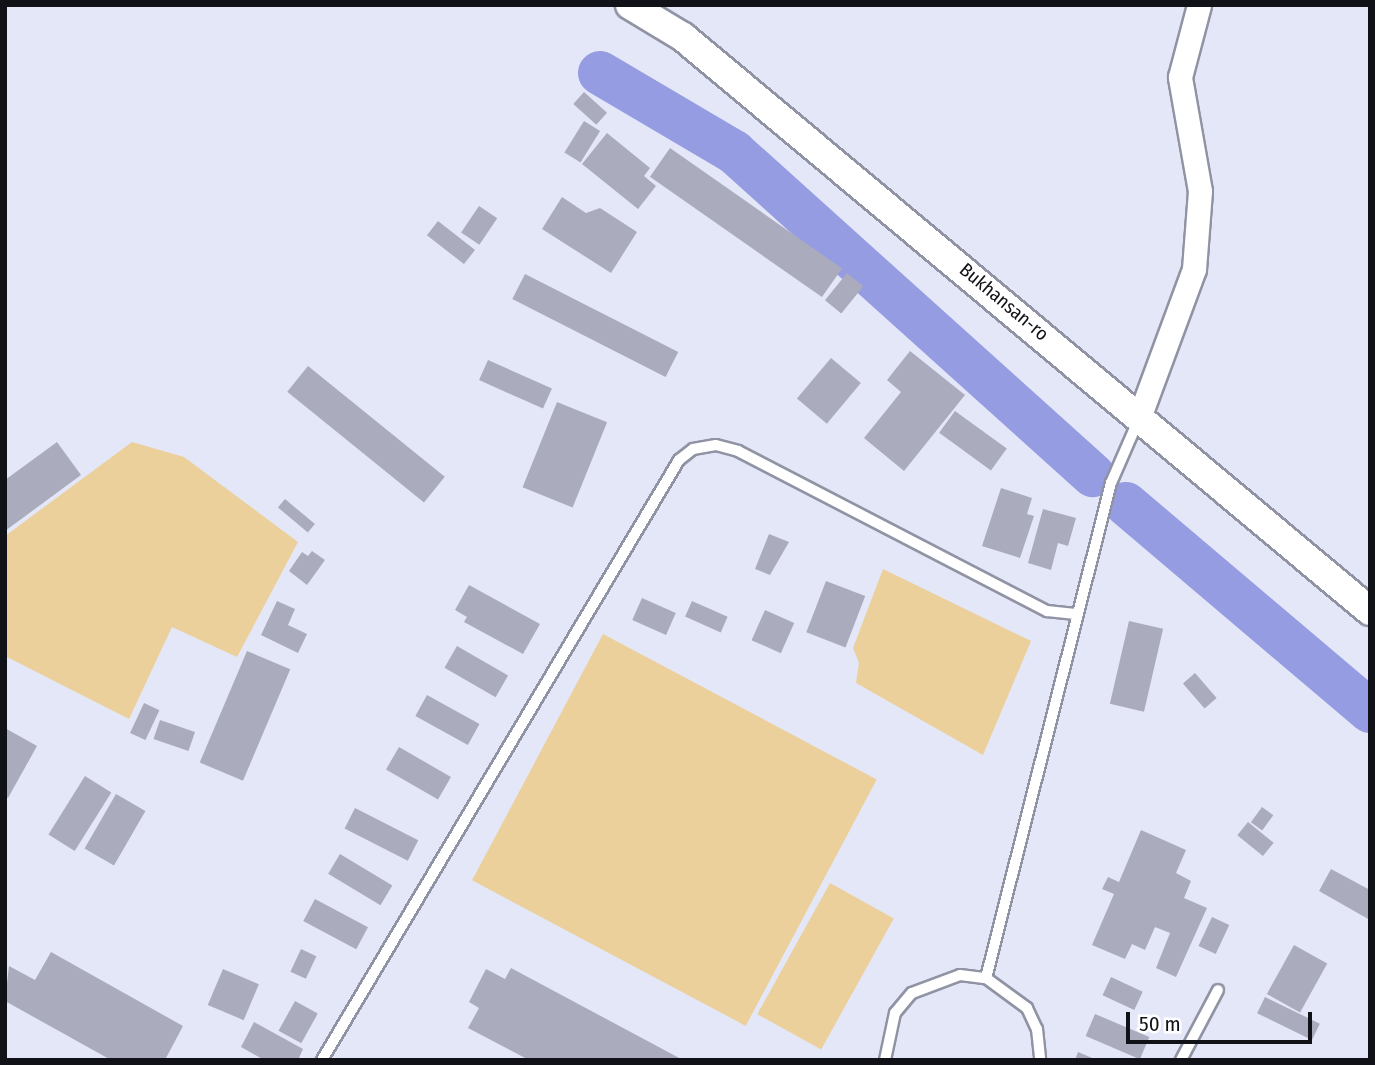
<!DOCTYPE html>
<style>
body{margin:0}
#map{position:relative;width:1375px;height:1065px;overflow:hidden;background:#e4e7f8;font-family:"Fira Sans Condensed",sans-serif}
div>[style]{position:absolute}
.green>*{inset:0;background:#ebd09c;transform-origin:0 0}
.river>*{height:44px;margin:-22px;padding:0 22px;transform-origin:22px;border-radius:22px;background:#959ce2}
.building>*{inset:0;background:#aaacbd;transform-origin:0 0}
.roads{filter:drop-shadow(2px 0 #9093a3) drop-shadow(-2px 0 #9093a3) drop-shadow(0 2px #9093a3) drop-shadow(0 -2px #9093a3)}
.service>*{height:10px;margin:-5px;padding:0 5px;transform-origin:5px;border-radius:5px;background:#fff}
.minor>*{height:23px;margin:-11.5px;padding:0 11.5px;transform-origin:11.5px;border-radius:11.5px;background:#fff}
.tertiary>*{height:28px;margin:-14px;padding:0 14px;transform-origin:14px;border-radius:14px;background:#fff}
span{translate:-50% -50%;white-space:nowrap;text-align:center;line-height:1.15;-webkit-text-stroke:5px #fff;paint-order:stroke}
.street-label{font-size:19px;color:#111217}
.frame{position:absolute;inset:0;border:7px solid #111217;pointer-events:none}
.scale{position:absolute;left:1126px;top:1012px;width:186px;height:32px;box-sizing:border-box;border:4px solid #111217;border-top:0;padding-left:9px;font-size:21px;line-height:24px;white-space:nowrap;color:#111217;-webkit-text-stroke:5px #fff;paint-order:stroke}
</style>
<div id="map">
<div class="green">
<i style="clip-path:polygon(132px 442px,184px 457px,298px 542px,237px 657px,172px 627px,129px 719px,5px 656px,5px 536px)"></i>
<i style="clip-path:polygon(883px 569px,1031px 641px,983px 755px,856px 683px,859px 663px,853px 648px)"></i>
<i style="left:603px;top:634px;width:310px;height:279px;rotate:28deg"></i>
<i style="left:830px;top:883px;width:73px;height:150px;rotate:29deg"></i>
</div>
<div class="river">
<i style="left:600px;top:73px;width:156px;rotate:30.5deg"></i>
<i style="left:734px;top:152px;width:483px;rotate:42deg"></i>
<i style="left:1126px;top:504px;width:320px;rotate:40.3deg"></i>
</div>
<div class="building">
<i style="left:584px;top:92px;width:31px;height:16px;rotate:42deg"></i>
<i style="left:584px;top:121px;width:19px;height:37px;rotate:32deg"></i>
<i style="clip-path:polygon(607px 133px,650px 168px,644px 176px,656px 186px,638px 209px,582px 164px)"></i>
<i style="left:670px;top:148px;width:210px;height:35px;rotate:35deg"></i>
<i style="clip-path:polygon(562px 197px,586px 213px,600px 208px,637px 232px,611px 273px,542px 229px)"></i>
<i style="left:479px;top:206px;width:22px;height:32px;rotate:34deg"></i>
<i style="left:438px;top:221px;width:47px;height:18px;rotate:38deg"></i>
<i style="left:847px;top:273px;width:21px;height:35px;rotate:39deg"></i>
<i style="left:525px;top:274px;width:172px;height:28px;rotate:27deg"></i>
<i style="clip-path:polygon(910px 351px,965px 395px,904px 471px,864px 438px,901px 392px,887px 380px)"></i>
<i style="left:831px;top:358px;width:39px;height:53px;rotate:40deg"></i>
<i style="left:488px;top:360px;width:70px;height:22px;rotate:24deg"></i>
<i style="left:308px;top:366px;width:176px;height:33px;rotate:39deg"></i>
<i style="left:557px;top:402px;width:54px;height:92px;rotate:22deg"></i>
<i style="left:955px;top:411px;width:64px;height:27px;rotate:36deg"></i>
<i style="clip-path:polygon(57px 442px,81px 475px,5px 531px,5px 480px)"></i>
<i style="clip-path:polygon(1001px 488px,1032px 498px,1027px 514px,1034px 516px,1020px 558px,982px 546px)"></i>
<i style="left:285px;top:499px;width:39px;height:11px;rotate:40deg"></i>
<i style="clip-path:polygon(1043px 509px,1076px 518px,1068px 546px,1058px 543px,1051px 570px,1028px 563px)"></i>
<i style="clip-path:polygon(769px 534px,789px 542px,770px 575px,755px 569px)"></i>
<i style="clip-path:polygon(312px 551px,325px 560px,307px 585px,289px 571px,302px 552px,308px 556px)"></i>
<i style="left:826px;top:581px;width:42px;height:55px;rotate:21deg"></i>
<i style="clip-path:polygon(469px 585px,540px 624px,523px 654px,464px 622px,467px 617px,455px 610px)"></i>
<i style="left:642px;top:598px;width:37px;height:24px;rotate:24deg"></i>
<i style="clip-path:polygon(277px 601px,295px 609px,288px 625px,307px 634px,298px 653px,261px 635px)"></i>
<i style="left:692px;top:601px;width:39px;height:17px;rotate:24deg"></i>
<i style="left:765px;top:610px;width:32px;height:33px;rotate:24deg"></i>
<i style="left:1129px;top:621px;width:35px;height:85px;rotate:13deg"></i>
<i style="left:457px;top:646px;width:59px;height:25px;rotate:30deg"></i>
<i style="left:247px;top:651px;width:47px;height:121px;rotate:23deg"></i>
<i style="left:1195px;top:673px;width:33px;height:16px;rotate:49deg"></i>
<i style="left:427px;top:695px;width:60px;height:24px;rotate:29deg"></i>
<i style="left:144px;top:703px;width:17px;height:33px;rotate:25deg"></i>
<i style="left:160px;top:720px;width:37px;height:20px;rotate:19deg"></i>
<i style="clip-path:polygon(5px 728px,37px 746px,8px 798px,5px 796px)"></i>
<i style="left:399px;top:747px;width:60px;height:26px;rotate:30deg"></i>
<i style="left:85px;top:776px;width:31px;height:69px;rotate:32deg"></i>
<i style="left:116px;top:794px;width:34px;height:63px;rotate:30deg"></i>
<i style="left:1262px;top:807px;width:14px;height:19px;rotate:36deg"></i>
<i style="left:355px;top:808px;width:71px;height:23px;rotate:27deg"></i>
<i style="left:1248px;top:822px;width:33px;height:17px;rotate:39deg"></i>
<i style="clip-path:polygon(1141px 830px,1186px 850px,1176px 873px,1191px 881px,1184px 898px,1207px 908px,1176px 977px,1156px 968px,1170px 933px,1155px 927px,1145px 950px,1132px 944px,1125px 959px,1092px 945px,1114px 894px,1102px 889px,1108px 877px,1119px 882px)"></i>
<i style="left:340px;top:854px;width:61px;height:23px;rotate:31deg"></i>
<i style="clip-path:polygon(1331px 869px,1370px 890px,1370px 920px,1319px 891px)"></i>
<i style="left:315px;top:899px;width:60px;height:25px;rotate:28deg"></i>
<i style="left:1212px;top:917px;width:19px;height:32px;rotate:25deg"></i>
<i style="left:1294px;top:945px;width:38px;height:56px;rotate:29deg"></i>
<i style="left:301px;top:949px;width:17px;height:25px;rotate:25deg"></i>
<i style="clip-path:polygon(51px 952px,183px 1026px,165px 1060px,111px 1060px,5px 1001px,9px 966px,35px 980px)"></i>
<i style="clip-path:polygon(511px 968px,683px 1060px,529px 1060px,468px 1028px,479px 1008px,469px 1002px,486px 969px,505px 979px)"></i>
<i style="left:223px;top:969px;width:39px;height:39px;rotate:23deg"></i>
<i style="left:1111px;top:977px;width:35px;height:20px;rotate:25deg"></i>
<i style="left:1265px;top:997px;width:61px;height:18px;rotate:26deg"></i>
<i style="left:295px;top:1001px;width:26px;height:34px;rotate:29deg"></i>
<i style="left:1095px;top:1014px;width:59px;height:24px;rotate:23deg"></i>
<i style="clip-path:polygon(254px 1022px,303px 1049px,298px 1060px,264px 1060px,241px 1047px)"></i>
<i style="clip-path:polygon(1078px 1052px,1097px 1060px,1075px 1060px)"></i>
</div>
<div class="roads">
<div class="service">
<i style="left:986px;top:978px;width:511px;rotate:-75.83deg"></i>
<i style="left:1111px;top:483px;width:68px;rotate:-66.5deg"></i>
<i style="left:322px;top:1060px;width:698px;rotate:-59.25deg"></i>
<i style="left:679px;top:460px;width:18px;rotate:-38deg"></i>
<i style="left:693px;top:449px;width:23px;rotate:-10deg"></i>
<i style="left:716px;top:445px;width:23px;rotate:15deg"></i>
<i style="left:738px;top:451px;width:348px;rotate:27.4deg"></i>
<i style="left:1047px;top:611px;width:31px;rotate:6deg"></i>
<i style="left:885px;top:1060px;width:48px;rotate:-78deg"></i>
<i style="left:895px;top:1013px;width:26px;rotate:-50deg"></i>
<i style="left:912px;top:993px;width:51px;rotate:-20.6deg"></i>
<i style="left:960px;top:975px;width:26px;rotate:7deg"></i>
<i style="left:986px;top:978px;width:51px;rotate:36.2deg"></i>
<i style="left:1027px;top:1008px;width:23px;rotate:65deg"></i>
<i style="left:1037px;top:1029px;width:31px;rotate:84deg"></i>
<i style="left:1181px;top:1060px;width:79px;rotate:-62.1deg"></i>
</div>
<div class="minor">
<i style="left:1140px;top:415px;width:156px;rotate:-69.7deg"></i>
<i style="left:1194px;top:269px;width:78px;rotate:-85.6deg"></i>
<i style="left:1200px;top:191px;width:116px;rotate:-100deg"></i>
<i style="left:1180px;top:77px;width:74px;rotate:-75.2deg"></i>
</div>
<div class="tertiary">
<i style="left:630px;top:5px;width:62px;rotate:31.1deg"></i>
<i style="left:683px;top:37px;width:895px;rotate:39.88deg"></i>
</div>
</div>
<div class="street-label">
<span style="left:1004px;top:302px;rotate:40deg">Bukhansan-ro</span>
</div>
<div class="frame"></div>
<div class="scale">50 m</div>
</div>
